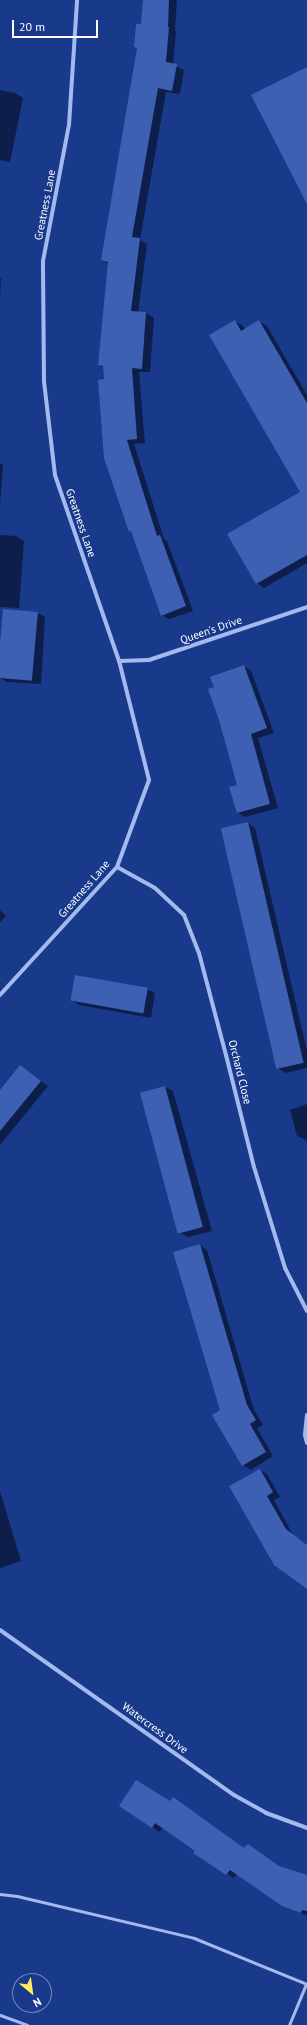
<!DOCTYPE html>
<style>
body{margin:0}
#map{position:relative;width:307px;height:2025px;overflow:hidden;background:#19398b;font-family:"PT Sans",sans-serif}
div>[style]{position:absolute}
.shadow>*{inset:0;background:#0007}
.building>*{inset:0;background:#3e60b2;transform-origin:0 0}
.service>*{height:3px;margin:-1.5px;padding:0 1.5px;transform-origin:1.5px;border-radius:1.5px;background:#a4baee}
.minor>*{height:4px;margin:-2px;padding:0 2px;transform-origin:2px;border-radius:2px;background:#a4baee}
span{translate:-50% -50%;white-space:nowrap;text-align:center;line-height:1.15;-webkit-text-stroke:3px #19398b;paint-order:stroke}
.street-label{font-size:11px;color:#fff}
.north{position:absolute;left:12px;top:1973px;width:40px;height:40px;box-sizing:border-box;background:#19398b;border:1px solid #7588b9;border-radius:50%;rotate:151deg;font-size:11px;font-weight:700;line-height:16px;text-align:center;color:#fff}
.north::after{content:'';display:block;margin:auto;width:14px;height:18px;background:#ffea60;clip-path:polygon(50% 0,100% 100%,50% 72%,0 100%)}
.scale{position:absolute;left:12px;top:20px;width:86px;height:18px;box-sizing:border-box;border:2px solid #fff;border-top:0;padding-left:5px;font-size:12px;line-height:14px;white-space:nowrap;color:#fff;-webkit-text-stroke:3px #19398b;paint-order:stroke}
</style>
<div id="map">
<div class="shadow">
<i style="clip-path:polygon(144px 0,177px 0,175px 31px,176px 32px,173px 65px,184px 70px,180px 94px,166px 92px,140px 240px,147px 244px,138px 313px,146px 313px,154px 318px,150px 372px,139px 372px,145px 443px,134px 444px,164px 539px,167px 541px,193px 611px,169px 619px,162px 615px,132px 532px,130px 531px,105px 368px,99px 365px,109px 264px,102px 260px,138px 49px,135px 47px,142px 25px)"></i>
<i style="clip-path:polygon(0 90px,15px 93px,23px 98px,10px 162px,0 160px)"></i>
<i style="clip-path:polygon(0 278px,1px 278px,0 297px)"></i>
<i style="clip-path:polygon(235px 321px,243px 326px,245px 330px,259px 321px,267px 326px,307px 395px,307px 563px,264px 588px,257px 583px,301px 493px)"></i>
<i style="clip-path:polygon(0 464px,3px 465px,0 505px)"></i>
<i style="clip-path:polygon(0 535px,16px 536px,24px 541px,19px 608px,0 607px)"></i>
<i style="clip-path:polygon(4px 611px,38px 613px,45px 617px,41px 684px,7px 682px,0 678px)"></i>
<i style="clip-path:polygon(244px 666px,251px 671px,274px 733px,258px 738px,278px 808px,245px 817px,238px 813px,238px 785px,220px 720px,215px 687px)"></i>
<i style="clip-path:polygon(248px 823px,255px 828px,307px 1051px,307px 1068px,285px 1073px,278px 1068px)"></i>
<i style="clip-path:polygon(0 910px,6px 916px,0 923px)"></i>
<i style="clip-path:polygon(147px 989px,155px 993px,151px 1018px,79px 1005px,72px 1000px)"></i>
<i style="clip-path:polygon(20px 1066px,48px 1086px,0 1145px,0 1091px)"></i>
<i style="clip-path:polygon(165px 1087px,173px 1091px,212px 1231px,188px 1237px,180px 1233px)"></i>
<i style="clip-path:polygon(307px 1104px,307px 1142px,306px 1140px,297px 1136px,290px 1110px)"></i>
<i style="clip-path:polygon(200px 1245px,207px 1250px,254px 1410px,263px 1425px,257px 1428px,273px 1456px,251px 1470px,243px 1465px,221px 1411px)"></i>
<i style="clip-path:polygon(260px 1470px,267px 1474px,280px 1497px,274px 1500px,293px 1535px,307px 1545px,307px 1587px,275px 1564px)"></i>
<i style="clip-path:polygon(0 1491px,21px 1561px,0 1568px)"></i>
<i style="clip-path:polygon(120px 1806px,245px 1849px,255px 1850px,282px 1868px,307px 1876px,307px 1916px,283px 1905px,237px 1874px,234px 1878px,227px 1874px,163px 1827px,160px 1832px)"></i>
</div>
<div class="building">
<i style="clip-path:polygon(143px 0,169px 0,168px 27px,169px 27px,166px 62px,177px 64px,172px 91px,158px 88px,132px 237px,140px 238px,131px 311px,146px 312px,142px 369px,132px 368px,137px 439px,127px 440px,157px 536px,160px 535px,186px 606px,161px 616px,131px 531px,129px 532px,104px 458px,98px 380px,104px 379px,103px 366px,98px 365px,108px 262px,101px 260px,137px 48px,134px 47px,136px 24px,141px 24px)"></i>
<i style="clip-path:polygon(307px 67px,307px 204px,251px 95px)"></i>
<i style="clip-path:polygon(235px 320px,241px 331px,259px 320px,307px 403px,307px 555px,256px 584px,227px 534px,300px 492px,209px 335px)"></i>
<i style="left:3px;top:609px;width:35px;height:69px;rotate:5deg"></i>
<i style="clip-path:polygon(244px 665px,267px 728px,251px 734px,270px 804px,237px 813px,229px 787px,237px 785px,219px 720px,208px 689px,214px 687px,210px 677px)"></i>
<i style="left:248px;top:822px;width:247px;height:28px;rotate:77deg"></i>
<i style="left:75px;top:975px;width:74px;height:26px;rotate:10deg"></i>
<i style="clip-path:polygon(20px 1065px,41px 1081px,0 1131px,0 1090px)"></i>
<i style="left:165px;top:1086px;width:146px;height:26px;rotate:75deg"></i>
<i style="clip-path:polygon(200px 1244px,247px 1405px,256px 1420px,250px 1424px,266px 1452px,242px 1466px,212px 1415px,220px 1410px,173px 1252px)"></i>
<i style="clip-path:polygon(260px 1469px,273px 1492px,267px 1496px,286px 1529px,307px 1545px,307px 1589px,274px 1565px,229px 1486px)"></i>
<i style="clip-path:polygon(136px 1780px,170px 1801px,173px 1797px,244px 1848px,248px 1844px,279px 1866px,307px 1875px,307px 1911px,302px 1910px,301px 1913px,282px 1906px,230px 1870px,226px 1875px,193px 1853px,195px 1851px,155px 1823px,152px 1828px,119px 1806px)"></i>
</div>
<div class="service">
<i style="left:0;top:1894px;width:17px;rotate:7deg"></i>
<i style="left:17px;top:1896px;width:182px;rotate:13.3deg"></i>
<i style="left:194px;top:1938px;width:122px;rotate:22.2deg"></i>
<i style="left:0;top:2015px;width:29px;rotate:20deg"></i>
<i style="left:289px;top:2025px;width:44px;rotate:-67.5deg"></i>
</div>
<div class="minor">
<i style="left:119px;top:661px;width:30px;rotate:-2deg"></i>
<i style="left:149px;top:660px;width:167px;rotate:-18.5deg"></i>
<i style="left:117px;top:867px;width:43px;rotate:28.9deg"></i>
<i style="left:155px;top:888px;width:40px;rotate:43deg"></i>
<i style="left:184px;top:915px;width:41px;rotate:68.5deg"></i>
<i style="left:199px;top:953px;width:106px;rotate:75.2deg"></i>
<i style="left:226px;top:1055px;width:115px;rotate:76deg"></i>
<i style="left:254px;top:1167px;width:106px;rotate:72.9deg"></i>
<i style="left:285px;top:1268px;width:48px;rotate:62.9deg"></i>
<i style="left:0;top:995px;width:173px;rotate:-47.6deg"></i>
<i style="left:117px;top:867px;width:93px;rotate:-69.8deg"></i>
<i style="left:149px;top:780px;width:123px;rotate:-104.1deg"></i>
<i style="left:119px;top:661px;width:197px;rotate:-109deg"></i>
<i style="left:55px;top:475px;width:95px;rotate:-96.7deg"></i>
<i style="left:44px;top:381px;width:120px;rotate:-90.5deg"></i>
<i style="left:43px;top:261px;width:138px;rotate:-79.2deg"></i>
<i style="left:69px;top:125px;width:125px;rotate:-86.3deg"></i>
<i style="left:307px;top:1415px;width:20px;rotate:96deg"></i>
<i style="left:305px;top:1435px;width:8px;rotate:76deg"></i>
<i style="left:0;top:1630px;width:286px;rotate:35.2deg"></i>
<i style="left:234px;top:1795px;width:37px;rotate:29deg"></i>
<i style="left:266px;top:1813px;width:44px;rotate:20.1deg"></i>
</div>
<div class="street-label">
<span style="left:45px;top:205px;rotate:-79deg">Greatness Lane</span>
<span style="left:81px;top:523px;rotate:71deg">Greatness Lane</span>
<span style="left:211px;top:630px;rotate:-19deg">Queen's Drive</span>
<span style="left:84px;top:889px;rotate:-49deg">Greatness Lane</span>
<span style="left:240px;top:1072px;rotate:76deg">Orchard Close</span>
<span style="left:155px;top:1728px;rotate:36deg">Watercress Drive</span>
</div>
<div class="north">N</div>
<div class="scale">20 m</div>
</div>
